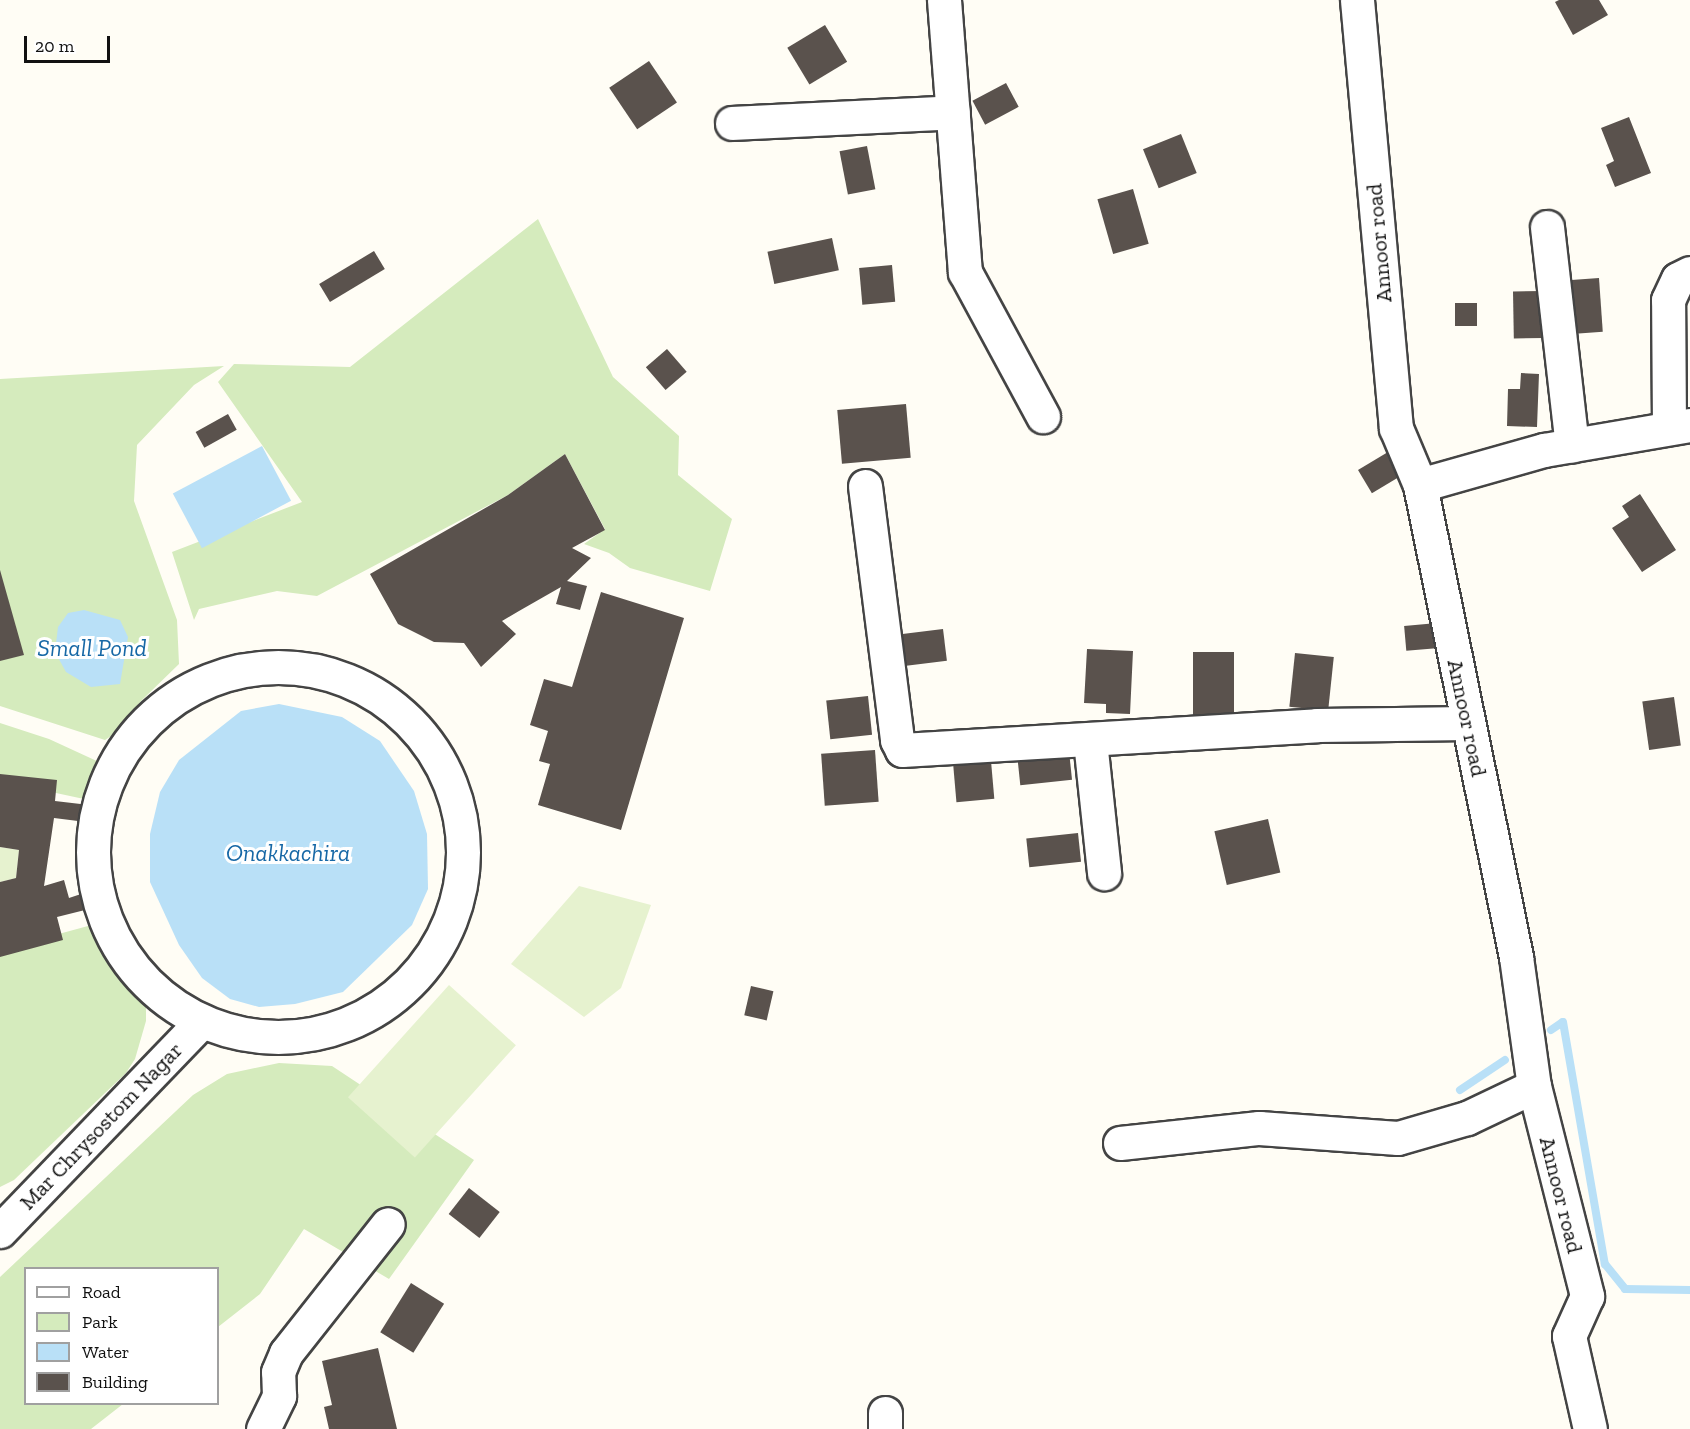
<!DOCTYPE html>
<style>
body{margin:0}
#map{position:relative;width:1690px;height:1429px;overflow:hidden;background:#fffdf5;font-family:"Zilla Slab",serif}
div>[style]{position:absolute}
.green>*{inset:0;background:#d5ebbd}
.pitch>*{inset:0;background:#e6f2cf;transform-origin:0 0}
.water>*{inset:0;background:#b9e0f7;transform-origin:0 0}
.stream>*{height:8px;margin:-4px;padding:0 4px;transform-origin:4px;border-radius:4px;background:#b9e0f7}
.building>*{inset:0;background:#5a524d;transform-origin:0 0}
.roads{filter:drop-shadow(2px 0 #444) drop-shadow(-2px 0 #444) drop-shadow(0 2px #444) drop-shadow(0 -2px #444)}
.minor>*{height:33px;margin:-16.5px;padding:0 16.5px;transform-origin:16.5px;border-radius:16.5px;background:#fff}
.minor>.ring{margin:-16.5px;padding:0;box-sizing:content-box;background:none;border:33px solid #fff;border-radius:50%}
span{translate:-50% -50%;white-space:nowrap;text-align:center;line-height:1.15;-webkit-text-stroke:6px #fff;paint-order:stroke}
.street-label{font-size:22px;color:#111}
.water-label{font-size:24px;color:#1768a6;font-style:italic}
.legend{position:absolute;left:24px;top:1267px;width:195px;height:138px;box-sizing:border-box;background:#fff;border:2px solid #a0a0a0;margin:0;padding:8px 10px;list-style:none;font-size:18px;color:#111}
.legend li{display:flex;align-items:center;gap:12px;height:30px}
.legend b{width:30px;border:2px solid #a0a0a0}
.scale{position:absolute;left:24px;top:36px;width:86px;height:27px;box-sizing:border-box;border:3px solid #111;border-top:0;padding-left:8px;font-size:18px;line-height:21px;white-space:nowrap;color:#111;-webkit-text-stroke:4px #fff;paint-order:stroke}
</style>
<div id="map">
<div class="green">
<i style="clip-path:polygon(538px 219px,613px 377px,679px 436px,678px 475px,732px 519px,710px 591px,630px 568px,609px 553px,584px 544px,605px 529px,565px 454px,508px 495px,317px 596px,277px 591px,199px 609px,194px 620px,172px 552px,302px 502px,218px 382px,234px 364px,350px 367px)"></i>
<i style="clip-path:polygon(224px 366px,194px 385px,137px 445px,134px 501px,177px 620px,179px 664px,141px 701px,120px 730px,105px 740px,0 706px,0 379px)"></i>
<i style="clip-path:polygon(0 723px,49px 739px,112px 768px,98px 802px,0 781px)"></i>
<i style="clip-path:polygon(99px 923px,129px 965px,146px 1003px,146px 1021px,135px 1059px,126px 1073px,14px 1180px,0 1187px,0 950px)"></i>
<i style="clip-path:polygon(279px 1063px,332px 1066px,474px 1160px,389px 1279px,304px 1229px,260px 1294px,218px 1327px,218px 1268px,26px 1268px,26px 1404px,123px 1404px,91px 1429px,0 1429px,0 1277px,193px 1095px,227px 1074px)"></i>
</div>
<div class="pitch">
<i style="clip-path:polygon(0 847px,19px 850px,16px 878px,0 882px)"></i>
<i style="clip-path:polygon(579px 886px,651px 905px,621px 988px,584px 1017px,511px 964px)"></i>
<i style="left:449px;top:985px;width:90px;height:151px;rotate:42deg"></i>
</div>
<div class="water">
<i style="left:262px;top:446px;width:62px;height:101px;rotate:62deg"></i>
<i style="clip-path:polygon(84px 610px,120px 620px,128px 637px,120px 684px,91px 687px,66px 672px,55px 652px,58px 627px,68px 613px)"></i>
<i style="clip-path:polygon(279px 704px,342px 717px,380px 741px,414px 791px,427px 834px,428px 889px,412px 925px,343px 992px,295px 1004px,259px 1007px,230px 999px,202px 978px,179px 945px,150px 882px,150px 834px,160px 792px,179px 760px,241px 711px)"></i>
</div>
<div class="stream">
<i style="left:1551px;top:1030px;width:14px;rotate:-34deg"></i>
<i style="left:1563px;top:1022px;width:246px;rotate:80.2deg"></i>
<i style="left:1605px;top:1264px;width:32px;rotate:51deg"></i>
<i style="left:1625px;top:1289px;width:65px;rotate:0.9deg"></i>
<i style="left:1460px;top:1090px;width:54px;rotate:-33.7deg"></i>
</div>
<div class="building">
<i style="clip-path:polygon(1559px 0,1599px 0,1608px 15px,1573px 35px,1555px 2px)"></i>
<i style="left:825px;top:25px;width:43px;height:44px;rotate:59deg"></i>
<i style="left:649px;top:61px;width:50px;height:48px;rotate:56deg"></i>
<i style="left:1006px;top:83px;width:27px;height:38px;rotate:62deg"></i>
<i style="clip-path:polygon(1629px 117px,1651px 173px,1615px 187px,1606px 165px,1614px 161px,1601px 128px)"></i>
<i style="left:1181px;top:134px;width:42px;height:41px;rotate:68deg"></i>
<i style="left:867px;top:146px;width:44px;height:28px;rotate:79deg"></i>
<i style="left:1133px;top:189px;width:57px;height:37px;rotate:74deg"></i>
<i style="left:832px;top:238px;width:33px;height:66px;rotate:78deg"></i>
<i style="left:374px;top:251px;width:21px;height:64px;rotate:59deg"></i>
<i style="left:892px;top:265px;width:37px;height:33px;rotate:85deg"></i>
<i style="left:1599px;top:278px;width:54px;height:38px;rotate:86deg"></i>
<i style="left:1543px;top:291px;width:47px;height:30px;rotate:89deg"></i>
<i style="left:1455px;top:303px;width:22px;height:23px"></i>
<i style="left:667px;top:349px;width:30px;height:28px;rotate:49deg"></i>
<i style="clip-path:polygon(1521px 373px,1539px 374px,1537px 427px,1507px 426px,1508px 389px,1520px 389px)"></i>
<i style="left:906px;top:404px;width:54px;height:69px;rotate:85deg"></i>
<i style="left:228px;top:414px;width:18px;height:37px;rotate:61deg"></i>
<i style="left:1388px;top:452px;width:27px;height:35px;rotate:59deg"></i>
<i style="clip-path:polygon(565px 454px,605px 530px,572px 548px,591px 558px,567px 581px,587px 586px,580px 610px,556px 604px,561px 587px,519px 611px,502px 621px,516px 634px,481px 667px,464px 643px,434px 642px,398px 624px,370px 574px,508px 495px)"></i>
<i style="clip-path:polygon(1640px 494px,1676px 550px,1642px 572px,1612px 528px,1629px 517px,1622px 506px)"></i>
<i style="clip-path:polygon(0 570px,24px 655px,0 661px)"></i>
<i style="clip-path:polygon(601px 592px,684px 618px,621px 830px,538px 805px,550px 764px,539px 761px,548px 731px,530px 725px,544px 679px,572px 687px)"></i>
<i style="left:1437px;top:623px;width:25px;height:33px;rotate:85deg"></i>
<i style="left:943px;top:629px;width:32px;height:49px;rotate:83deg"></i>
<i style="clip-path:polygon(1087px 649px,1133px 651px,1130px 714px,1106px 713px,1106px 704px,1084px 703px)"></i>
<i style="left:1193px;top:652px;width:41px;height:66px"></i>
<i style="left:1295px;top:653px;width:39px;height:54px;rotate:6deg"></i>
<i style="left:868px;top:696px;width:39px;height:42px;rotate:84deg"></i>
<i style="left:1674px;top:697px;width:49px;height:32px;rotate:82deg"></i>
<i style="left:875px;top:750px;width:52px;height:54px;rotate:86deg"></i>
<i style="left:1069px;top:751px;width:29px;height:52px;rotate:84deg"></i>
<i style="left:991px;top:761px;width:38px;height:38px;rotate:85deg"></i>
<i style="clip-path:polygon(0 774px,57px 780px,55px 801px,89px 805px,86px 822px,54px 818px,44px 886px,64px 880px,69px 898px,81px 894px,85px 910px,57px 917px,63px 940px,0 957px,0 882px,16px 878px,19px 850px,0 847px)"></i>
<i style="left:1268px;top:819px;width:55px;height:55px;rotate:77deg"></i>
<i style="left:1078px;top:833px;width:29px;height:52px;rotate:84deg"></i>
<i style="left:751px;top:986px;width:23px;height:30px;rotate:13deg"></i>
<i style="left:469px;top:1188px;width:39px;height:33px;rotate:38deg"></i>
<i style="left:411px;top:1283px;width:39px;height:58px;rotate:32deg"></i>
<i style="clip-path:polygon(378px 1348px,397px 1429px,329px 1429px,324px 1407px,332px 1405px,322px 1361px)"></i>
</div>
<div class="roads">
<div class="minor">
<i style="left:944px;top:0;width:273px;rotate:85.6deg"></i>
<i style="left:965px;top:272px;width:164px;rotate:61.6deg"></i>
<i style="left:1357px;top:0;width:430px;rotate:84.8deg"></i>
<i style="left:1396px;top:428px;width:62px;rotate:67.2deg"></i>
<i style="left:1420px;top:485px;width:482px;rotate:78.5deg"></i>
<i style="left:1516px;top:957px;width:130px;rotate:82.1deg"></i>
<i style="left:1534px;top:1086px;width:217px;rotate:75.8deg"></i>
<i style="left:1587px;top:1296px;width:44px;rotate:114.2deg"></i>
<i style="left:1569px;top:1336px;width:95px;rotate:77.3deg"></i>
<i style="left:732px;top:123px;width:221px;rotate:-2.8deg"></i>
<i style="left:1547px;top:227px;width:220px;rotate:83.5deg"></i>
<i style="left:1669px;top:428px;width:128px;rotate:-90.4deg"></i>
<i style="left:1668px;top:300px;width:23px;rotate:-65deg"></i>
<i style="left:1678px;top:279px;width:13px;rotate:-27deg"></i>
<i style="left:1420px;top:485px;width:129px;rotate:-15.8deg"></i>
<i style="left:1544px;top:450px;width:148px;rotate:-9.7deg"></i>
<i style="left:865px;top:486px;width:256px;rotate:82.8deg"></i>
<i style="left:897px;top:740px;width:11px;rotate:63deg"></i>
<i style="left:902px;top:750px;width:416px;rotate:-3.4deg"></i>
<i style="left:1317px;top:725px;width:151px;rotate:-0.8deg"></i>
<i class="ring" style="left:93px;top:667px;width:337px;height:337px"></i>
<i style="left:1090px;top:741px;width:133px;rotate:83.9deg"></i>
<i style="left:1120px;top:1143px;width:140px;rotate:-6.2deg"></i>
<i style="left:1259px;top:1128px;width:139px;rotate:4.1deg"></i>
<i style="left:1398px;top:1138px;width:72px;rotate:-16.2deg"></i>
<i style="left:1467px;top:1118px;width:74px;rotate:-25.5deg"></i>
<i style="left:0;top:1231px;width:291px;rotate:-46.1deg"></i>
<i style="left:263px;top:1429px;width:37px;rotate:-64deg"></i>
<i style="left:279px;top:1396px;width:24px;rotate:-92deg"></i>
<i style="left:278px;top:1372px;width:21px;rotate:-67deg"></i>
<i style="left:286px;top:1353px;width:164px;rotate:-51.7deg"></i>
<i style="left:885px;top:1429px;width:16px;rotate:-90deg"></i>
</div>
</div>
<div class="street-label">
<span style="left:1379px;top:243px;rotate:-95deg">Annoor road</span>
<span style="left:1467px;top:718px;rotate:78deg">Annoor road</span>
<span style="left:101px;top:1126px;rotate:-46deg">Mar Chrysostom Nagar</span>
<span style="left:1561px;top:1195px;rotate:76deg">Annoor road</span>
</div>
<div class="water-label">
<span style="left:92px;top:648px">Small Pond</span>
<span style="left:288px;top:853px">Onakkachira</span>
</div>
<ul class="legend">
<li><b style="height:8px;background:#fff"></b>Road</li>
<li><b style="height:16px;background:#d5ebbd"></b>Park</li>
<li><b style="height:16px;background:#b9e0f7"></b>Water</li>
<li><b style="height:16px;background:#5a524d"></b>Building</li>
</ul>
<div class="scale">20 m</div>
</div>
